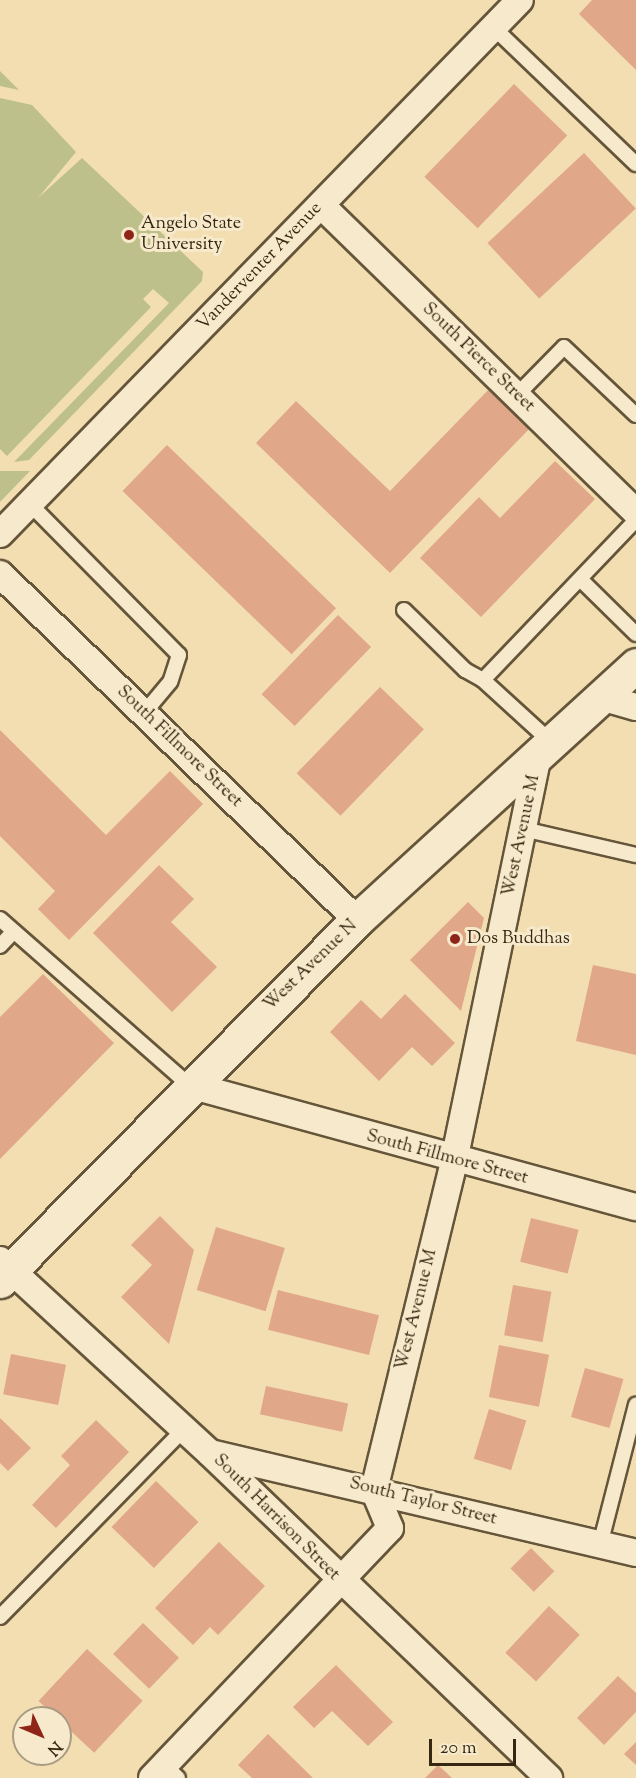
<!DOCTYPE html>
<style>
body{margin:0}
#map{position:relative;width:636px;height:1778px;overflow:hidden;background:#f2deb0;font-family:"Sorts Mill Goudy",serif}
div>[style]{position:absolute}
.green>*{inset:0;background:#bdc08a}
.building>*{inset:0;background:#e1a789;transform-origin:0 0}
.roads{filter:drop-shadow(2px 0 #65553a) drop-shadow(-2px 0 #65553a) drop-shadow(0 2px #65553a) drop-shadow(0 -2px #65553a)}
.lane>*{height:14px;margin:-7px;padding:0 7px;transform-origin:7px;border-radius:7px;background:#f7eacc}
.street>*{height:26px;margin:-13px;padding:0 13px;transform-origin:13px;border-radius:13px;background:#f7eacc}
.secondary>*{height:33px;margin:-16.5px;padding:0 16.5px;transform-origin:16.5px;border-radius:16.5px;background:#f7eacc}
.dots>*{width:16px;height:16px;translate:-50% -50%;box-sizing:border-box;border:3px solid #f7eacc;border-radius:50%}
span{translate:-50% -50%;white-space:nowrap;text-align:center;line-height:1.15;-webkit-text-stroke:6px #f7eacc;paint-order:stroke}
.poi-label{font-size:18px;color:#362712}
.left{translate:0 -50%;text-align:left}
.street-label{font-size:18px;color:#362712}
.north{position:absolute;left:12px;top:1706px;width:60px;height:60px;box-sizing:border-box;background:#f7eacc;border:2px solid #aa9c82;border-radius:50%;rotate:134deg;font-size:16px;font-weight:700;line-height:24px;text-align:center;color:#362712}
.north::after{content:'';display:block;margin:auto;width:21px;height:27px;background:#8f2418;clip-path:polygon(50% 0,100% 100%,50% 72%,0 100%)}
.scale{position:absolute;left:429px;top:1739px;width:87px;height:27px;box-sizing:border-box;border:3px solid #362712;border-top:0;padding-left:8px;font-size:18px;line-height:21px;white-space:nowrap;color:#362712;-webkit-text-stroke:4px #f7eacc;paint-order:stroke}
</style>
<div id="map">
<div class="green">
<i style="clip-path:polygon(0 71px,19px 90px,0 86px)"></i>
<i style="clip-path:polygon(0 98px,32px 105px,76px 152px,38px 198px,82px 158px,203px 272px,202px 281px,29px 460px,14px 462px,169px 303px,153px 289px,143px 299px,151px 307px,7px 456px,0 449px)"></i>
<i style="clip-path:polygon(0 471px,30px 471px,0 502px)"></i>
</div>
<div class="building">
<i style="clip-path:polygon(592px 0,636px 0,636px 70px,579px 14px)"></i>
<i style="left:514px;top:84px;width:74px;height:129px;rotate:44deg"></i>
<i style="left:584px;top:153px;width:76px;height:132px;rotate:47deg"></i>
<i style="clip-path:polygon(492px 386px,533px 425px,390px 573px,256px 443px,296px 401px,390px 491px)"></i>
<i style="left:167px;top:445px;width:235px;height:64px;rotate:44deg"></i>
<i style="clip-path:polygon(555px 461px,595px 499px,481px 617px,420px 558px,479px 497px,500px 518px)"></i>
<i style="left:338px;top:615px;width:46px;height:110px;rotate:44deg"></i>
<i style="left:380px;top:687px;width:61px;height:120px;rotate:44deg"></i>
<i style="clip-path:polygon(0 730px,106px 835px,170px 771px,203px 804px,69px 940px,38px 909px,55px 891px,0 836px)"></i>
<i style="clip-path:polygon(159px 865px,194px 899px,171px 922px,217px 967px,172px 1012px,93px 933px)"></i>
<i style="clip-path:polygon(468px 902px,484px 918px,461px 1011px,410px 960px)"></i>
<i style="clip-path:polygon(593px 965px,636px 974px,636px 1055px,576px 1041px)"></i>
<i style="clip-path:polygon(43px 974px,114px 1043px,0 1159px,0 1017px)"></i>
<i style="clip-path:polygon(405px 994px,455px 1043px,432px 1066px,412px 1047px,379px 1081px,330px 1032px,361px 1000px,381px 1019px)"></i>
<i style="clip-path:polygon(160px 1216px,194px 1250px,169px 1344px,121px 1297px,152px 1265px,131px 1245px)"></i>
<i style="left:531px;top:1218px;width:49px;height:45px;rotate:14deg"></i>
<i style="left:216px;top:1227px;width:72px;height:66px;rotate:17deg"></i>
<i style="left:513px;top:1285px;width:39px;height:51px;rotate:10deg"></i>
<i style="left:278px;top:1290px;width:104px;height:41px;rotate:14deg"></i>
<i style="left:499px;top:1345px;width:51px;height:53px;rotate:11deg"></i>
<i style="left:11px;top:1354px;width:56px;height:41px;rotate:11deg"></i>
<i style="left:585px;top:1368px;width:40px;height:51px;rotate:16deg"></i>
<i style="left:266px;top:1386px;width:84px;height:29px;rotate:12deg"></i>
<i style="left:489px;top:1409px;width:39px;height:52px;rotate:17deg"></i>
<i style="clip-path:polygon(0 1418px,31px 1448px,8px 1471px,0 1463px)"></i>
<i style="clip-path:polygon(96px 1420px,129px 1452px,56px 1528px,32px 1505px,70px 1465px,61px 1456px)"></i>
<i style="left:156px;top:1481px;width:59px;height:64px;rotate:44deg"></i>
<i style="clip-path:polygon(219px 1542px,265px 1586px,218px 1635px,210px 1627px,193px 1645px,155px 1608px)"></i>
<i style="left:531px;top:1548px;width:33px;height:29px;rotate:45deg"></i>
<i style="left:549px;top:1606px;width:42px;height:64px;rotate:43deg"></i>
<i style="left:143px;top:1623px;width:50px;height:43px;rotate:44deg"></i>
<i style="left:87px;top:1649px;width:76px;height:71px;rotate:43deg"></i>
<i style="clip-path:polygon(336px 1665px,393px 1722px,368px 1746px,332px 1711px,314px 1728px,293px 1707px)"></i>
<i style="clip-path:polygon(618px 1676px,636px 1693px,636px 1712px,604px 1745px,577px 1718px)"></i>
<i style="clip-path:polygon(268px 1734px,313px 1778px,252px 1778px,238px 1765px)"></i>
<i style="clip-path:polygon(636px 1742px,636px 1765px,624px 1754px)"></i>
<i style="clip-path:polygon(438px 1765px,452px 1778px,425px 1778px)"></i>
</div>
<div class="roads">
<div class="lane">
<i style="left:493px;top:27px;width:198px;rotate:43.8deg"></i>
<i style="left:517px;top:395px;width:67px;rotate:-45.6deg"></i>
<i style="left:564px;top:347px;width:99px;rotate:43.4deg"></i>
<i style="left:30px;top:504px;width:212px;rotate:45.4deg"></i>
<i style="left:179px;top:655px;width:28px;rotate:108deg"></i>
<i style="left:170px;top:682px;width:40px;rotate:130deg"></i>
<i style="left:581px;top:580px;width:77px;rotate:44.5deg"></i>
<i style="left:404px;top:610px;width:86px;rotate:44.5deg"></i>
<i style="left:465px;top:670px;width:21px;rotate:29deg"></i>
<i style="left:551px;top:742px;width:92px;rotate:-137.6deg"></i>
<i style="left:483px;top:680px;width:221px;rotate:-46.3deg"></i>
<i style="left:523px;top:829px;width:116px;rotate:13deg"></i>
<i style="left:0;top:919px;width:252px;rotate:41.3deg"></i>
<i style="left:0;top:946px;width:19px;rotate:-47deg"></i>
<i style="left:600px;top:1545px;width:145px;rotate:-75.6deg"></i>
<i style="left:0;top:1617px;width:263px;rotate:-45.6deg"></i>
<i style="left:164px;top:1765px;width:19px;rotate:43deg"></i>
</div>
<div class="street">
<i style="left:321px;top:205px;width:440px;rotate:44.3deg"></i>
<i style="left:0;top:534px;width:745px;rotate:-45.76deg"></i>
<i style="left:0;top:574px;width:497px;rotate:44.1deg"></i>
<i style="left:601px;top:697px;width:36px;rotate:16deg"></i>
<i style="left:189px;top:1085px;width:463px;rotate:15.3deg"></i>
<i style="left:0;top:1260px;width:285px;rotate:42.6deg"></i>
<i style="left:210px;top:1453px;width:470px;rotate:43.8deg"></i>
<i style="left:210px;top:1453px;width:438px;rotate:13.2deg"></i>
<i style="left:152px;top:1778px;width:345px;rotate:-46.4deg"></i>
<i style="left:390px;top:1528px;width:41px;rotate:-112.8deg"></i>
<i style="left:374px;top:1490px;width:339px;rotate:-76.3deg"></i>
<i style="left:454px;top:1161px;width:418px;rotate:-78.3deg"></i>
</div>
<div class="secondary">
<i style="left:0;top:1281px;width:508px;rotate:-45.32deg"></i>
<i style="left:357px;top:920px;width:378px;rotate:-42.4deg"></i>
</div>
</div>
<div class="dots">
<i style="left:129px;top:235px;background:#8f2418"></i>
<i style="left:455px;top:939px;background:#8f2418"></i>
</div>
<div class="poi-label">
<span class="left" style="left:141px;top:235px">Angelo State<br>University</span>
<span class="left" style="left:467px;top:939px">Dos Buddhas</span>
</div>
<div class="street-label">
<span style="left:260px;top:267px;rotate:-46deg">Vanderventer Avenue</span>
<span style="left:478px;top:358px;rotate:44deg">South Pierce Street</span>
<span style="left:179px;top:747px;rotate:44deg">South Fillmore Street</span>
<span style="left:522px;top:836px;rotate:-78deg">West Avenue M</span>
<span style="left:311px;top:966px;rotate:-44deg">West Avenue N</span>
<span style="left:447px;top:1158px;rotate:15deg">South Fillmore Street</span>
<span style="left:417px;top:1310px;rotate:-76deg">West Avenue M</span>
<span style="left:423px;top:1502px;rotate:14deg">South Taylor Street</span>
<span style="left:276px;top:1518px;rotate:45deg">South Harrison Street</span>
</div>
<div class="north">N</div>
<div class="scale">20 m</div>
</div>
